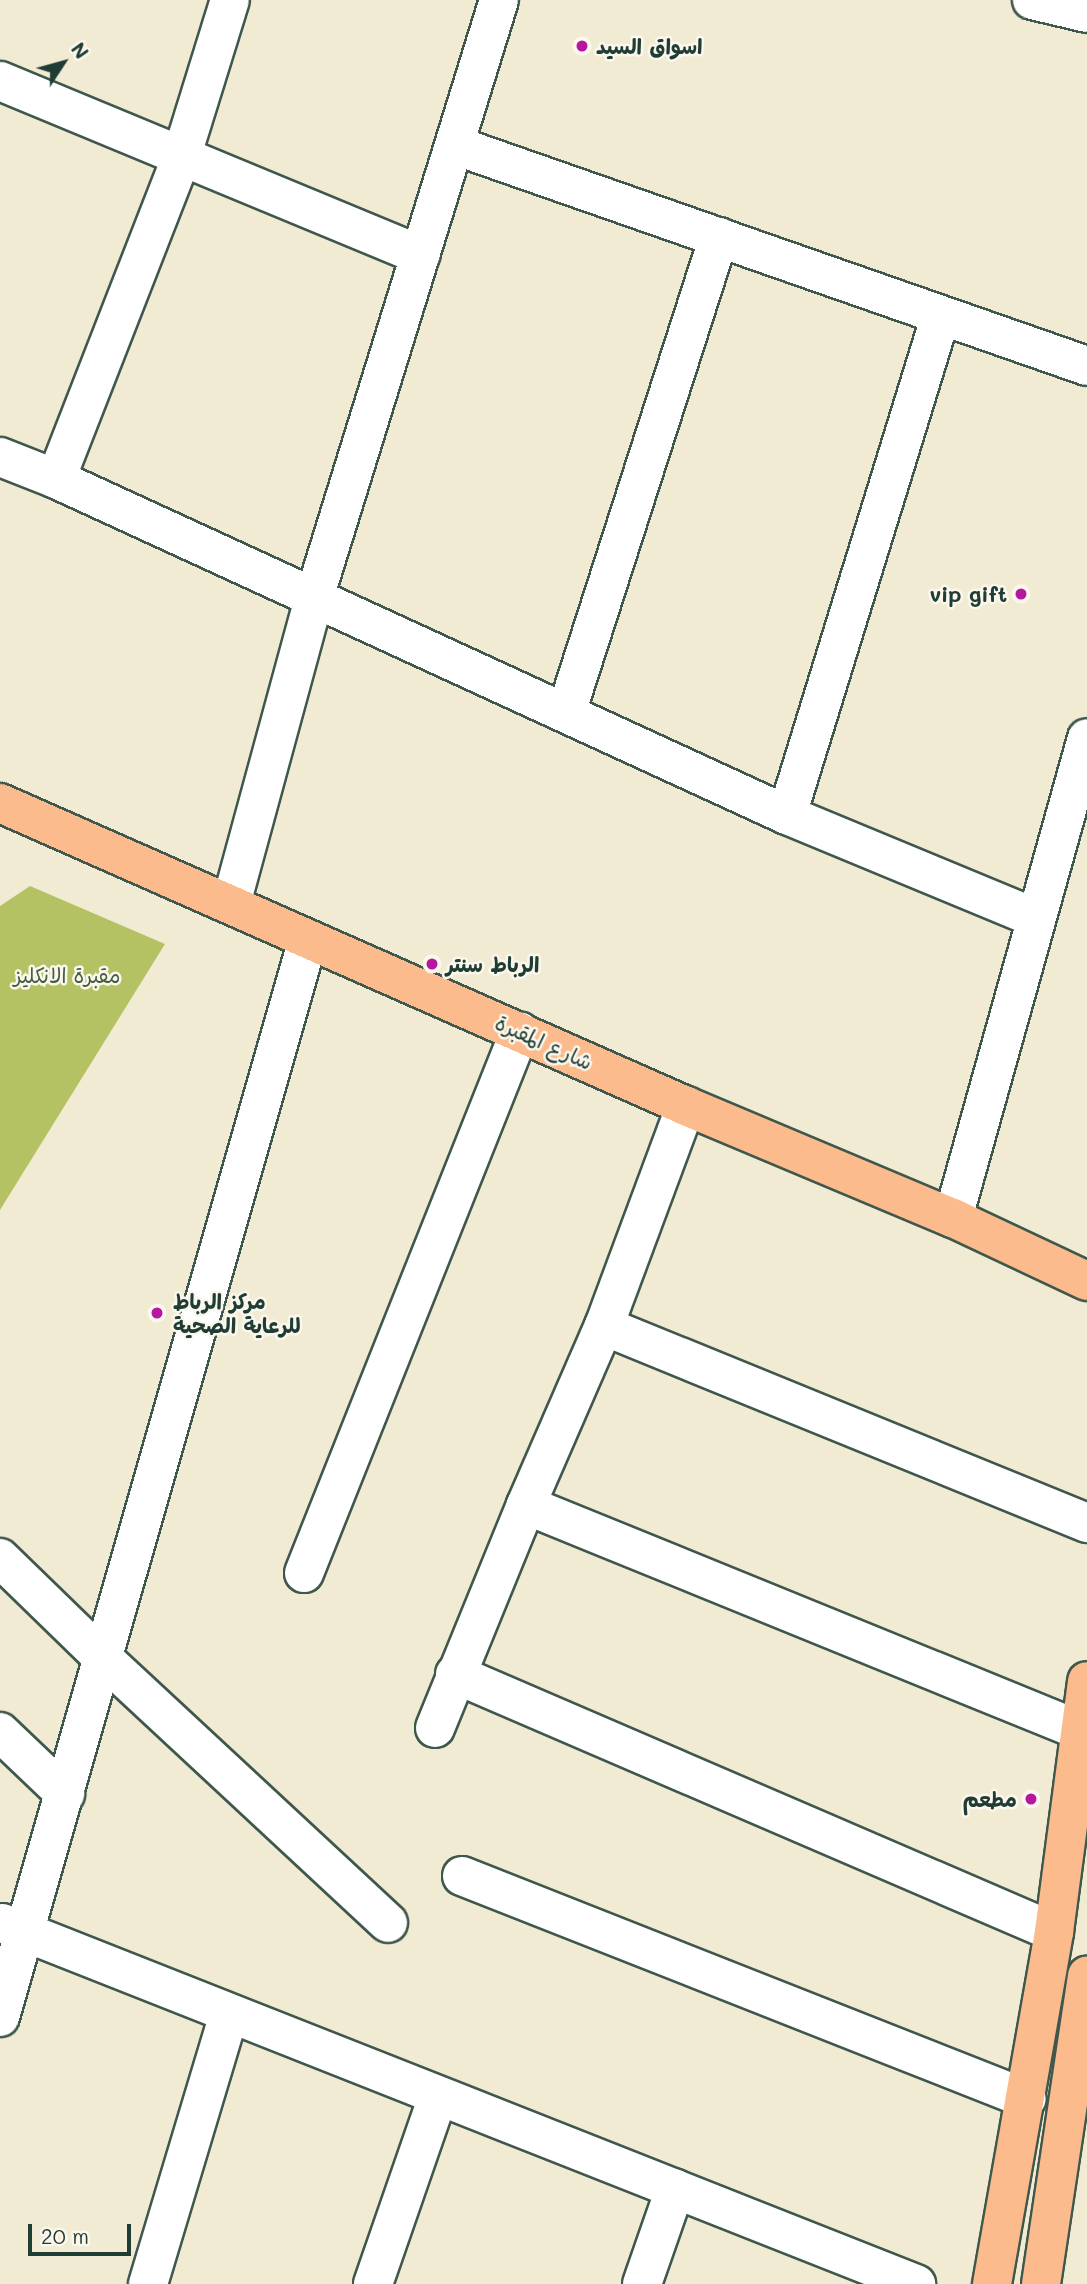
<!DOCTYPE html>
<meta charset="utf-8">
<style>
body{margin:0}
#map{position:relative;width:1087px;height:2284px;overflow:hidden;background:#f2ebd3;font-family:Mali,"Playpen Sans Arabic",sans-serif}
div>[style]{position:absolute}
.green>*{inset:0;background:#b5c264}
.roads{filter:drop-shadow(2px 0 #3f574c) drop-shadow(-2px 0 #3f574c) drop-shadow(0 2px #3f574c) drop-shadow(0 -2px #3f574c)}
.minor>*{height:38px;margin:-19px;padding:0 19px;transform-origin:19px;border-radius:19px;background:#fff}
.major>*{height:38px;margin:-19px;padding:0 19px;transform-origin:19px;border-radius:19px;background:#fbbb8d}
.dots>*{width:19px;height:19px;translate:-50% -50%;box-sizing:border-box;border:4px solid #fbf7ec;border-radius:50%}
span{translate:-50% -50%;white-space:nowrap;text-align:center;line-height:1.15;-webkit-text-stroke:5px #fbf7ec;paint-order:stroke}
.poi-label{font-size:21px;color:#1f3d34;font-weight:700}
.left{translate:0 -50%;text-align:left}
.right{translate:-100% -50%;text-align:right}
.park-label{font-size:21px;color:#445e40}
.street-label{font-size:21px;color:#1f3d34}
.north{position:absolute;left:28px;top:28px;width:70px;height:70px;-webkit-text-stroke:5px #fbf7ec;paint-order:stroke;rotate:54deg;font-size:19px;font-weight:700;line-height:28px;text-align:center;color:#1f3d34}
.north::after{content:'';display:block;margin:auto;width:24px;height:32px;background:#1f3d34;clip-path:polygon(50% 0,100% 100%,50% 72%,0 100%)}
.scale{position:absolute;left:28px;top:2224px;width:103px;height:32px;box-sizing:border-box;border:4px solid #1f3d34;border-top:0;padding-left:9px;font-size:21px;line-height:24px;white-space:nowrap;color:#1f3d34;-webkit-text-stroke:5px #fbf7ec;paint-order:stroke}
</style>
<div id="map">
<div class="green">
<i style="clip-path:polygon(30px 886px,165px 944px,0 1210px,0 906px)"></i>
</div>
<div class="roads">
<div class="minor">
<i style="left:1032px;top:0;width:57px;rotate:13.3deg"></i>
<i style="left:0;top:81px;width:455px;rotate:22.5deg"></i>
<i style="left:457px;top:146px;width:667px;rotate:19.25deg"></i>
<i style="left:0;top:457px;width:60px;rotate:21.4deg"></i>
<i style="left:56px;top:479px;width:805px;rotate:24.69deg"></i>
<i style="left:787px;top:815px;width:269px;rotate:22.5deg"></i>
<i style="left:56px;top:479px;width:344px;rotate:-68.7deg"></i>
<i style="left:181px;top:158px;width:165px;rotate:-72.8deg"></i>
<i style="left:566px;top:713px;width:500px;rotate:-72.2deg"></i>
<i style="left:787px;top:815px;width:523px;rotate:-72.88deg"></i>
<i style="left:231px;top:904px;width:317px;rotate:-74.8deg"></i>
<i style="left:314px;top:598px;width:626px;rotate:-72.81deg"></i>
<i style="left:953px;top:1218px;width:498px;rotate:-74.4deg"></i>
<i style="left:604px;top:1326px;width:522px;rotate:22.19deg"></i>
<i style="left:526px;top:1505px;width:597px;rotate:22.14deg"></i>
<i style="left:0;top:1558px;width:144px;rotate:44.2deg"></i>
<i style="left:103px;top:1658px;width:389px;rotate:42.9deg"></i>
<i style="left:304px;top:1573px;width:583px;rotate:-68.27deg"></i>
<i style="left:455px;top:1674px;width:652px;rotate:23.3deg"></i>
<i style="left:435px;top:1728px;width:241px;rotate:-67.8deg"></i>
<i style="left:526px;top:1505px;width:195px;rotate:-66.5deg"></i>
<i style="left:604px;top:1326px;width:235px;rotate:-69.6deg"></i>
<i style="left:0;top:1732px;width:90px;rotate:43.6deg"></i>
<i style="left:462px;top:1876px;width:607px;rotate:21.54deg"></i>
<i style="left:2px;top:1923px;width:983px;rotate:21.55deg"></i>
<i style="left:0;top:2017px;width:1121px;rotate:-74.05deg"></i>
<i style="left:148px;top:2284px;width:282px;rotate:-73.3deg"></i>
<i style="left:373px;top:2284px;width:199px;rotate:-70.9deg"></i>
<i style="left:642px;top:2284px;width:101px;rotate:-70.8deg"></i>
</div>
<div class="major">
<i style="left:0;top:803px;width:750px;rotate:23.83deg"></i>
<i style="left:686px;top:1106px;width:290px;rotate:22.8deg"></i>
<i style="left:953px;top:1218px;width:148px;rotate:25.2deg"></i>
<i style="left:992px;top:2284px;width:357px;rotate:-80deg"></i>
<i style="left:1054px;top:1932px;width:253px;rotate:-82.5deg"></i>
<i style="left:1041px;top:2284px;width:312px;rotate:-81.5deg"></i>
</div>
</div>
<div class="dots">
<i style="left:582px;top:46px;background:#b5179e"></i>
<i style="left:1021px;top:594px;background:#b5179e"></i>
<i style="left:432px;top:964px;background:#b5179e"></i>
<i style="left:157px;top:1313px;background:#b5179e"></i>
<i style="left:1031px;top:1799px;background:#b5179e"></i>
</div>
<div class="poi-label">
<span class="left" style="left:596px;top:46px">اسواق السيد</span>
<span class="right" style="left:1007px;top:594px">vip gift</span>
<span class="left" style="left:446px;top:964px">الرباط سنتر</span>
<span class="left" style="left:173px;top:1313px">مركز الرباط<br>للرعاية الصحية</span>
<span class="right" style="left:1017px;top:1799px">مطعم</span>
</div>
<div class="park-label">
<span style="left:67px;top:975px">مقبرة الانكليز</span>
</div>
<div class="street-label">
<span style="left:544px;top:1042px;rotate:24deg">شارع المقبرة</span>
</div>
<div class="north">N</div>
<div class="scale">20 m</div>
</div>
